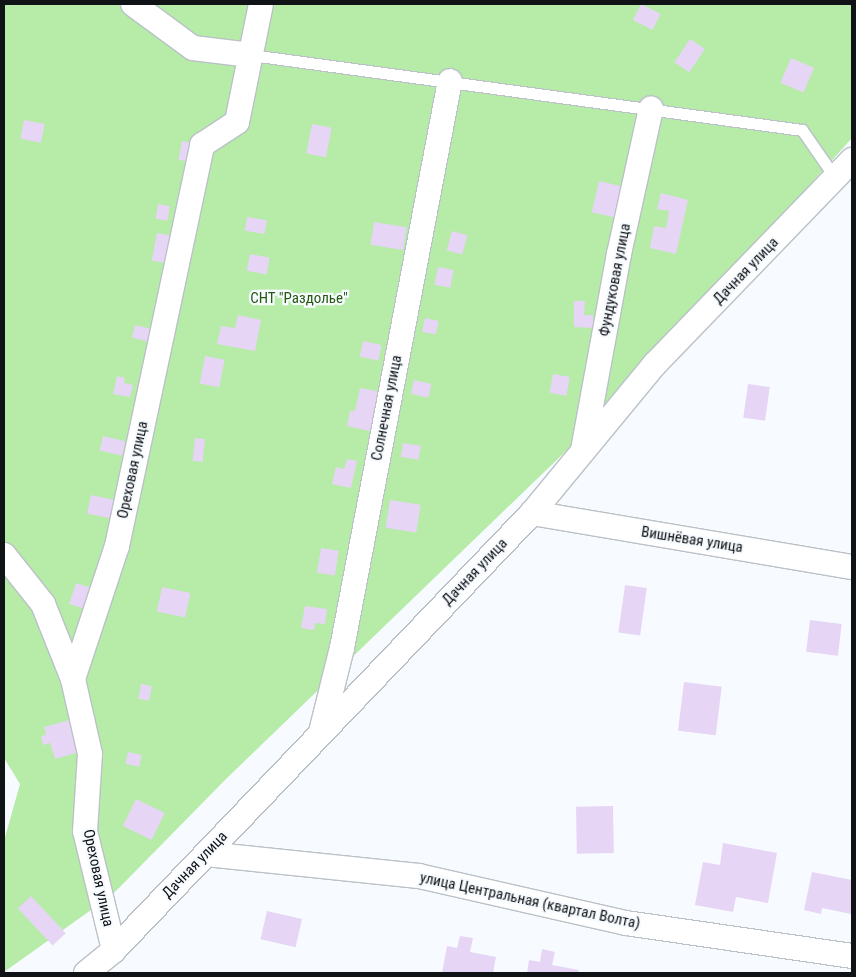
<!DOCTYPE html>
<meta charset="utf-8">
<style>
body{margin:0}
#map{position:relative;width:856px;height:977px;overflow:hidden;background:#f7fbff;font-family:"Roboto Condensed",sans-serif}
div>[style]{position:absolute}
.green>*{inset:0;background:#b6eba8}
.building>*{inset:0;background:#e7d5f6;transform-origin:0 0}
.roads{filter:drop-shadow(1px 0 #bac1c7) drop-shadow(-1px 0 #bac1c7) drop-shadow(0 1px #bac1c7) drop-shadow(0 -1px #bac1c7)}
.service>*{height:11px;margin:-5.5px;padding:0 5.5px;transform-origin:5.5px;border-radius:5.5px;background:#fff}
.minor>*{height:24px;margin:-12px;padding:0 12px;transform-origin:12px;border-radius:12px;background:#fff}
span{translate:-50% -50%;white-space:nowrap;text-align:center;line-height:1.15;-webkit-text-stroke:4.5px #f7fbff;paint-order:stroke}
.street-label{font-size:15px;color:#101315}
.park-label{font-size:15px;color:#235a0f}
.frame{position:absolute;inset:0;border:5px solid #101315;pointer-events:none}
</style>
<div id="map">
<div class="green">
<i style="clip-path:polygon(4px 4px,852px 4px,852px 138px,597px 421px,226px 779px,112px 895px,4px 972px,4px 841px,20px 784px,4px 758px)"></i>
</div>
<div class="building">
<i style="left:641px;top:4px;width:22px;height:18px;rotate:27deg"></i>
<i style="left:690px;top:39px;width:18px;height:28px;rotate:34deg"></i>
<i style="left:791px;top:58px;width:25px;height:27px;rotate:23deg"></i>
<i style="left:24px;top:120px;width:21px;height:19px;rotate:11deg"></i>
<i style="left:312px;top:124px;width:20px;height:30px;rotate:11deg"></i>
<i style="left:182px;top:141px;width:10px;height:19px;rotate:11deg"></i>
<i style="left:599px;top:181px;width:23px;height:32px;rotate:13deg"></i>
<i style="clip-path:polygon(661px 193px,688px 200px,676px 254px,650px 248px,654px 226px,666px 228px,669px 211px,657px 209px)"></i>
<i style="left:158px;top:204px;width:12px;height:15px;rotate:9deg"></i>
<i style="left:247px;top:217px;width:20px;height:14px;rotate:9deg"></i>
<i style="left:374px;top:222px;width:33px;height:23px;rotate:9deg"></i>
<i style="left:452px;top:231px;width:16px;height:20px;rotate:15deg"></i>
<i style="left:157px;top:233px;width:15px;height:28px;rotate:11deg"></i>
<i style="left:250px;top:254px;width:20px;height:17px;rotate:11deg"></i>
<i style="left:438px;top:267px;width:16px;height:18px;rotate:11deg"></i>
<i style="clip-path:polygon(574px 301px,585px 301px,584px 315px,593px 315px,593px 328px,574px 327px)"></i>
<i style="clip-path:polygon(238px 315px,261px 320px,255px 351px,217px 344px,221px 326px,235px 328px)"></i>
<i style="left:425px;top:318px;width:14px;height:14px;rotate:12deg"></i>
<i style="left:135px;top:325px;width:16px;height:13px;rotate:14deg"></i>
<i style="left:363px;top:341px;width:19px;height:16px;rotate:12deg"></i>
<i style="left:205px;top:356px;width:20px;height:28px;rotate:11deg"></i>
<i style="left:553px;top:374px;width:17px;height:19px;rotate:10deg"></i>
<i style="clip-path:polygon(117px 376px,125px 378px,124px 383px,133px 385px,130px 397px,113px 394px)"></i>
<i style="left:414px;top:380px;width:18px;height:14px;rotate:13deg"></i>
<i style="left:748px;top:384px;width:22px;height:34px;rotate:8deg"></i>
<i style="clip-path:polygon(360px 388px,382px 392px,374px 432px,347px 426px,350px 411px,355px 411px)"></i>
<i style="left:103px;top:436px;width:23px;height:15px;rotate:13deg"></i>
<i style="left:195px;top:438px;width:10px;height:23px;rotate:6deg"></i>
<i style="left:403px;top:443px;width:18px;height:14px;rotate:9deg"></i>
<i style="clip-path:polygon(347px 459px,357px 461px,351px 488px,332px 484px,336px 467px,344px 469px)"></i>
<i style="left:91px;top:495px;width:30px;height:19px;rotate:12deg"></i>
<i style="left:390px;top:500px;width:31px;height:28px;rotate:9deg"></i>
<i style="left:321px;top:548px;width:18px;height:25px;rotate:9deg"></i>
<i style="left:76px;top:583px;width:20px;height:22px;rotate:18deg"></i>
<i style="left:625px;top:585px;width:22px;height:48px;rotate:8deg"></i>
<i style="left:162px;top:587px;width:29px;height:25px;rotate:12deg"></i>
<i style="clip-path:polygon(305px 606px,327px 609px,325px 624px,315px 623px,314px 630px,301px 628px)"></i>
<i style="left:810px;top:620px;width:32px;height:32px;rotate:7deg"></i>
<i style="left:684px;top:682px;width:38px;height:49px;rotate:7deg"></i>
<i style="left:141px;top:684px;width:11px;height:15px;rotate:10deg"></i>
<i style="clip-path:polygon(70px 720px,79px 752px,55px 759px,50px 743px,43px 745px,41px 736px,46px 735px,44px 727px)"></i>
<i style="left:128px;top:752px;width:14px;height:12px;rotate:12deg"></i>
<i style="left:136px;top:799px;width:32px;height:30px;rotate:26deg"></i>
<i style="left:613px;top:806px;width:47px;height:37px;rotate:89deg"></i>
<i style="clip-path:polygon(723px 843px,777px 853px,768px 903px,736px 897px,733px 912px,695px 905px,703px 862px,720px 865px)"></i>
<i style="clip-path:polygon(812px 872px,852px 880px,851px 914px,822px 908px,821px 914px,804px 910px)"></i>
<i style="left:31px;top:896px;width:51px;height:18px;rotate:47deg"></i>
<i style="left:267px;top:911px;width:36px;height:29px;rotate:13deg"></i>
<i style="clip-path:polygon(460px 936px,473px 938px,470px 952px,496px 957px,493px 973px,442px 973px,447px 946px,457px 948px)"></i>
<i style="clip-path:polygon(542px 949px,555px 952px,552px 965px,579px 970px,578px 973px,527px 973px,529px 960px,540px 962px)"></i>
</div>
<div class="roads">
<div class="service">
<i style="left:251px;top:55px;width:556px;rotate:7.75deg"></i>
<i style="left:802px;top:130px;width:60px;rotate:55.2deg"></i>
</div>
<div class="minor">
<i style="left:133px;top:4px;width:74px;rotate:36.3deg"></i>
<i style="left:193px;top:48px;width:58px;rotate:6.9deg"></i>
<i style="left:583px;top:450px;width:199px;rotate:-79.6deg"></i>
<i style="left:619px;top:254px;width:149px;rotate:-77.6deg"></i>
<i style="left:532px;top:513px;width:325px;rotate:9.6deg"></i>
<i style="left:4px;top:555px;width:63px;rotate:51.5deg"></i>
<i style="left:43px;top:604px;width:81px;rotate:68.2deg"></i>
<i style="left:321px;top:732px;width:87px;rotate:-76deg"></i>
<i style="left:342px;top:648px;width:577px;rotate:-79.22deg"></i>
<i style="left:206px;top:854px;width:214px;rotate:5.9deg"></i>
<i style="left:419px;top:876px;width:212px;rotate:12.8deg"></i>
<i style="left:626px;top:923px;width:228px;rotate:8.3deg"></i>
<i style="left:114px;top:950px;width:122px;rotate:-103.7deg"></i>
<i style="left:85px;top:831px;width:77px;rotate:-86.3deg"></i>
<i style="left:90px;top:754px;width:77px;rotate:-102.8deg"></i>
<i style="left:73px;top:679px;width:140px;rotate:-71.7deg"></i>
<i style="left:117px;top:546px;width:410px;rotate:-78deg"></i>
<i style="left:202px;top:145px;width:42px;rotate:-33.3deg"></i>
<i style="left:237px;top:122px;width:120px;rotate:-78.5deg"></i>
<i style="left:86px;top:973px;width:36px;rotate:-39deg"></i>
<i style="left:114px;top:950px;width:605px;rotate:-46.27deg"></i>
<i style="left:532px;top:513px;width:193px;rotate:-50.5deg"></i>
<i style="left:655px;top:364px;width:284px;rotate:-46deg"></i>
</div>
</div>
<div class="street-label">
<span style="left:746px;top:271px;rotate:-46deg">Дачная улица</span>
<span style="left:615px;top:280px;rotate:-79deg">Фундуковая улица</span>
<span style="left:387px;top:408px;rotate:-79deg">Солнечная улица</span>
<span style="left:133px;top:470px;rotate:-78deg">Ореховая улица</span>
<span style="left:692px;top:540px;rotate:9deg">Вишнёвая улица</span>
<span style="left:475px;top:572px;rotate:-46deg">Дачная улица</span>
<span style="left:195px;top:865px;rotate:-46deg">Дачная улица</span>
<span style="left:98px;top:878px;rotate:78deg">Ореховая улица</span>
<span style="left:530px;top:901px;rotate:12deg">улица Центральная (квартал Волта)</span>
</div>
<div class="park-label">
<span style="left:299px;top:299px">СНТ "Раздолье"</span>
</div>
<div class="frame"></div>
</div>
